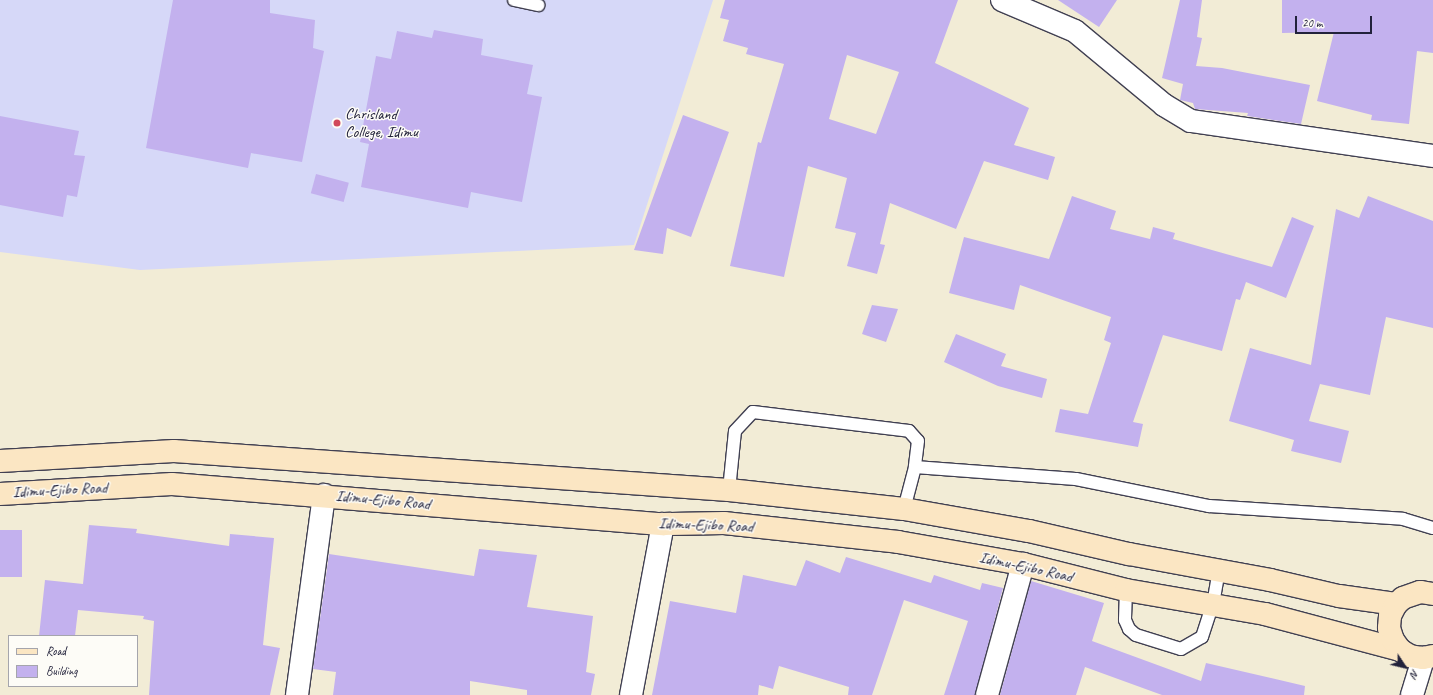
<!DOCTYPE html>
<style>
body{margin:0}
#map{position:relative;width:1433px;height:695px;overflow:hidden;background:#f2ecd6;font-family:Caveat,sans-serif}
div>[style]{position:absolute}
.built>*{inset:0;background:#d6d8f8}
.building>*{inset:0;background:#c3b1ee;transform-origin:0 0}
.roads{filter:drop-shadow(1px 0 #414052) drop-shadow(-1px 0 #414052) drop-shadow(0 1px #414052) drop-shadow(0 -1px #414052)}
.service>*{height:12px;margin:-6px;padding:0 6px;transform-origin:6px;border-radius:6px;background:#fff}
.minor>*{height:22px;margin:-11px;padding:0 11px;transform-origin:11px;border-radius:11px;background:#fff}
.tertiary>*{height:22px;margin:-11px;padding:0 11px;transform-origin:11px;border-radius:11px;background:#fff}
.secondary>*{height:22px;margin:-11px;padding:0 11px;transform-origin:11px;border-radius:11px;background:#fbe6c3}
.dots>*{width:11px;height:11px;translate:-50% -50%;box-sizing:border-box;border:2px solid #fdfcf7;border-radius:50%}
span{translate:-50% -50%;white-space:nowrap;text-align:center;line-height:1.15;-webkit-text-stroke:3px #fdfcf7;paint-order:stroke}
.poi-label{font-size:16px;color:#22223b}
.left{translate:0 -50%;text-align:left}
.street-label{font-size:16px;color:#22223b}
.legend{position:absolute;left:8px;top:635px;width:130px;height:52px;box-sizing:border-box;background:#fdfcf7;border:1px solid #a5a5ac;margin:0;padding:5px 7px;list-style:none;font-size:12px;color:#22223b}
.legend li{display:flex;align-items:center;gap:8px;height:20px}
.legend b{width:20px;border:1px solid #a5a5ac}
.north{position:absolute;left:1385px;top:647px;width:40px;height:40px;-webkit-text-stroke:3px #fdfcf7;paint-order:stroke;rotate:125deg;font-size:11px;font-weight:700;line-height:16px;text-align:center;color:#22223b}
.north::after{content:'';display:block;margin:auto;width:14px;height:18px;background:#22223b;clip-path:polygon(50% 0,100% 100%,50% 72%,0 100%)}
.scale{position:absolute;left:1295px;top:16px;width:77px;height:18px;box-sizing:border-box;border:2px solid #22223b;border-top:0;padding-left:5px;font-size:12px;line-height:14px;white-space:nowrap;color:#22223b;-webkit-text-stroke:3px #fdfcf7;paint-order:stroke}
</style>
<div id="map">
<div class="built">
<i style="clip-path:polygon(0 0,713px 0,634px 245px,140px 270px,0 252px)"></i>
</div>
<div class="building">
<i style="clip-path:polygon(173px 0,270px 0,270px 13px,315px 20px,313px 48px,324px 51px,302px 162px,251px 153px,248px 168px,146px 148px)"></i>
<i style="clip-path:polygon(evenodd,725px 0,958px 0,935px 63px,1029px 108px,1014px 145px,1055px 157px,1048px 180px,984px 161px,956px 229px,890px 203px,880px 244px,885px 245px,877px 274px,847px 266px,856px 233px,835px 228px,847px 178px,808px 166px,784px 277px,730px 266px,758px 142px,761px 143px,784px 64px,746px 54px,748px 48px,723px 41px,729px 20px,720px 18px,725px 0,847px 55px,899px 72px,876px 134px,829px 119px,847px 55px)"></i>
<i style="clip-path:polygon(1058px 0,1117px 0,1099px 27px)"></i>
<i style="clip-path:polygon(1180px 0,1202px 0,1197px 37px,1202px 38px,1196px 66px,1222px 68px,1310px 85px,1301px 124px,1247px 116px,1248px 113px,1195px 109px,1193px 103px,1180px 100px,1183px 84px,1162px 78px)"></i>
<i style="clip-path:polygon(1282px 0,1433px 0,1433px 53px,1417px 51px,1409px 124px,1371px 120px,1372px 115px,1317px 101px,1334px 32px,1282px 33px)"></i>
<i style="clip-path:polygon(434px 30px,483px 39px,481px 55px,533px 65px,527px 94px,542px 97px,522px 202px,471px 192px,468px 208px,361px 187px,369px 144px,360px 142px,376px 56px,391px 59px,397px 31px,432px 38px)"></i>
<i style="clip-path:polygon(683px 115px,729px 132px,691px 237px,667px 228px,663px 254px,634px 250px)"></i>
<i style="clip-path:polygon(0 116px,79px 131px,74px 155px,85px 156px,77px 197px,67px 195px,63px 217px,0 205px)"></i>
<i style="left:316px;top:174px;width:34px;height:20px;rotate:15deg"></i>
<i style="clip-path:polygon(1072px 196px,1116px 211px,1110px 229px,1150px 239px,1153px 227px,1175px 233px,1173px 239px,1272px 267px,1292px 217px,1314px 226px,1286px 298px,1246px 282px,1240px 300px,1236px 299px,1222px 351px,1163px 335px,1133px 422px,1143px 424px,1138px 447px,1055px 432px,1060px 409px,1088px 414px,1111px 343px,1104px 340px,1111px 317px,1020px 285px,1014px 310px,949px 293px,964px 237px,1049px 259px)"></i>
<i style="clip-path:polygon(1368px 196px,1433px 221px,1433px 328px,1386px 317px,1370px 395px,1320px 384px,1309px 421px,1349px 431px,1341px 463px,1291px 451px,1294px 440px,1229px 421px,1250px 348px,1311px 365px,1336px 209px,1359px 218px)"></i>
<i style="clip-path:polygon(872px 305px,898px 309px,886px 342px,862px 334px)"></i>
<i style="clip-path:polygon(956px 334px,1006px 354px,1001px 366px,1047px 379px,1042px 398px,998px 386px,944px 362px)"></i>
<i style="clip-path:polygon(89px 525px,137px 529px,136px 533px,229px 546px,230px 534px,274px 538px,263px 645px,280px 648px,270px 695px,149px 695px,154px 621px,143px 619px,144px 616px,78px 610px,75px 636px,39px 636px,45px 580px,83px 584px)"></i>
<i style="left:0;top:530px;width:22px;height:47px"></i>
<i style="clip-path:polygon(479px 549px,537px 555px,527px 607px,593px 616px,586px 672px,595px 674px,591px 695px,527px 695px,527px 690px,470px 681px,470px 695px,333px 695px,336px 672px,313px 669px,329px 554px,474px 576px)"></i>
<i style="clip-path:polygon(846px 557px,931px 583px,934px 575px,980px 590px,982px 583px,1003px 588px,975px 695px,944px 695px,968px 621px,904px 600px,872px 695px,848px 695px,849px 687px,779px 666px,773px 689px,759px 685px,758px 695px,652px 695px,670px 601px,736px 613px,743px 575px,796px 586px,806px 560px,840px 573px)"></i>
<i style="clip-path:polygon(1031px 581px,1104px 603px,1092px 641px,1201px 681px,1206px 663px,1305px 686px,1304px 695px,1162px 695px,1085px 667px,1076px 695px,1000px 695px)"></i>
</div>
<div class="roads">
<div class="service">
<i style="left:514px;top:0;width:25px;rotate:12deg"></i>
<i style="left:729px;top:490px;width:59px;rotate:-84.2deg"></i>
<i style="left:735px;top:431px;width:26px;rotate:-47deg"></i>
<i style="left:753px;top:412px;width:157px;rotate:6.9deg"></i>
<i style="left:909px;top:431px;width:13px;rotate:48deg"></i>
<i style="left:918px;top:441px;width:26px;rotate:97deg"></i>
<i style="left:904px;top:509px;width:43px;rotate:-75.3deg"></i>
<i style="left:915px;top:467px;width:161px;rotate:4.3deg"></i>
<i style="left:1076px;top:479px;width:136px;rotate:11.5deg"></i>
<i style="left:1209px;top:506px;width:194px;rotate:3.8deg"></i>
<i style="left:1403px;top:519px;width:31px;rotate:17deg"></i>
<i style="left:1126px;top:590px;width:30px;rotate:92deg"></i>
<i style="left:1125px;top:620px;width:10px;rotate:66deg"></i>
<i style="left:1129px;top:629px;width:9px;rotate:41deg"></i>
<i style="left:1136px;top:635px;width:47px;rotate:17.3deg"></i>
<i style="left:1181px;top:649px;width:24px;rotate:-30deg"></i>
<i style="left:1202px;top:637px;width:35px;rotate:-72deg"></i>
<i style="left:1213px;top:604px;width:34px;rotate:-80deg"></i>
</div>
<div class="minor">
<i style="left:1002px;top:0;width:79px;rotate:23deg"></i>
<i style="left:1075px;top:31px;width:116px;rotate:39.7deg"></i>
<i style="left:1164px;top:105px;width:31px;rotate:31deg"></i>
<i style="left:1191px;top:121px;width:245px;rotate:8.2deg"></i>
<i style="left:297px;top:695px;width:202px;rotate:-82.3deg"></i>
<i style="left:631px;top:695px;width:174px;rotate:-79.4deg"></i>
<i style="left:987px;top:695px;width:136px;rotate:-74.6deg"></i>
</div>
<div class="tertiary">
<i style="left:1412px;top:695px;width:39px;rotate:-73deg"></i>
</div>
<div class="secondary">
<i style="left:0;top:461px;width:174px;rotate:-3.3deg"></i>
<i style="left:174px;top:451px;width:556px;rotate:4.02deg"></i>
<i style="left:729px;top:490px;width:176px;rotate:6.2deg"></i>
<i style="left:904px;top:509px;width:127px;rotate:10deg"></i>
<i style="left:1029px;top:531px;width:103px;rotate:13deg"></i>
<i style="left:1129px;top:554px;width:143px;rotate:10.4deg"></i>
<i style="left:1270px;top:580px;width:71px;rotate:13.1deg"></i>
<i style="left:1339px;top:596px;width:58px;rotate:8deg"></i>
<i style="left:0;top:494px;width:172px;rotate:-3.3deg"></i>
<i style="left:172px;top:484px;width:493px;rotate:4.7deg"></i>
<i style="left:663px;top:524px;width:61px;rotate:-0.9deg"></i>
<i style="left:724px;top:523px;width:175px;rotate:6.2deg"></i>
<i style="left:898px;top:542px;width:127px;rotate:10deg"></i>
<i style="left:1023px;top:564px;width:106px;rotate:14.2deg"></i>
<i style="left:1126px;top:590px;width:141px;rotate:9.8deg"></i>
<i style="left:1265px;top:614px;width:140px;rotate:14.9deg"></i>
<i style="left:1433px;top:594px;width:13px;rotate:-171deg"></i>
<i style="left:1420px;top:592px;width:18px;rotate:161deg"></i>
<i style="left:1403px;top:598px;width:9px;rotate:139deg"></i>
<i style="left:1396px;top:604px;width:13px;rotate:117deg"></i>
<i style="left:1390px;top:616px;width:12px;rotate:95deg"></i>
<i style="left:1389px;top:628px;width:13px;rotate:72deg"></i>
<i style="left:1393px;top:640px;width:12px;rotate:55deg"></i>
<i style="left:1400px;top:650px;width:12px;rotate:31deg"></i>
<i style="left:1410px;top:656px;width:13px;rotate:9deg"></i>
<i style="left:1423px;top:658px;width:10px;rotate:-11deg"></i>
</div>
</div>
<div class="dots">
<i style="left:337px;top:123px;background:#d1495b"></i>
</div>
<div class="poi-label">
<span class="left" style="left:345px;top:123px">Chrisland<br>College, Idimu</span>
</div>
<div class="street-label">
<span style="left:60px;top:490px;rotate:-3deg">Idimu-Ejibo Road</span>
<span style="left:383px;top:500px;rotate:5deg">Idimu-Ejibo Road</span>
<span style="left:706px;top:525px;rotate:2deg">Idimu-Ejibo Road</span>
<span style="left:1026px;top:567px;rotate:12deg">Idimu-Ejibo Road</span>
</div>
<ul class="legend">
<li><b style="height:5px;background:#fbe6c3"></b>Road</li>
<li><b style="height:11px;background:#c3b1ee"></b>Building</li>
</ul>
<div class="north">N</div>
<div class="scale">20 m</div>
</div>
